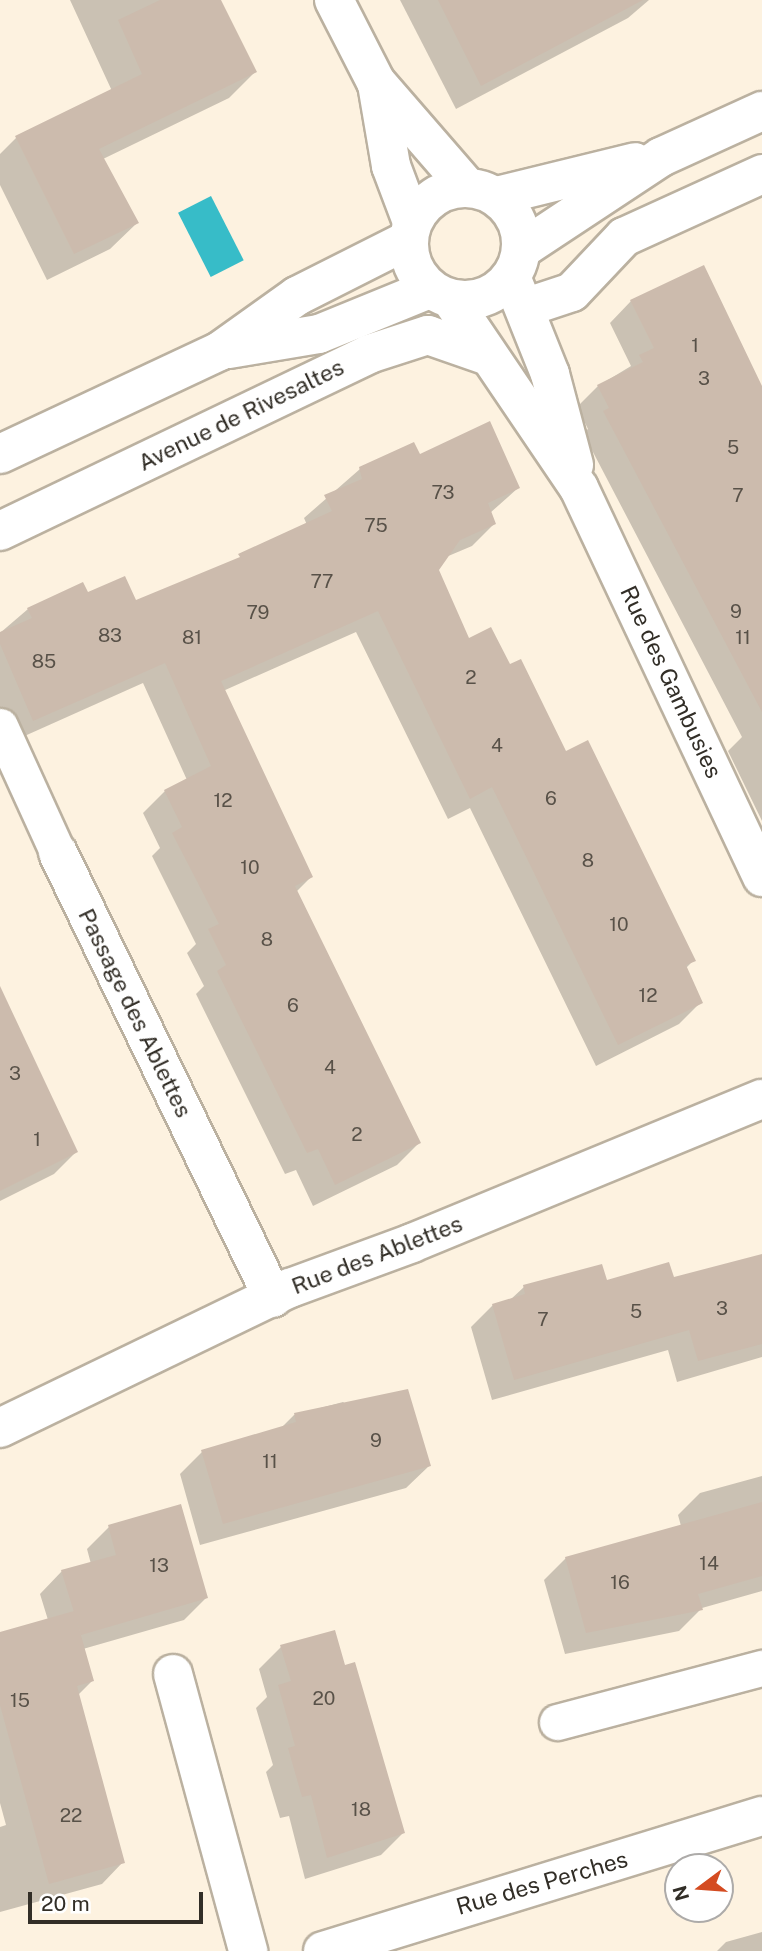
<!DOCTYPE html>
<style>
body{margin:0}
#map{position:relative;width:762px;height:1951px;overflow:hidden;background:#fdf2e0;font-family:"Public Sans",sans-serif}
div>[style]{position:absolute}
.water>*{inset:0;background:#37bcc8;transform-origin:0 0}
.shadow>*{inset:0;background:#0003}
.building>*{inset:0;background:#ccbbad}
.roads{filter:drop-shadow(2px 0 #bbb1a0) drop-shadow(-2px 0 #bbb1a0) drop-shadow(0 2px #bbb1a0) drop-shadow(0 -2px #bbb1a0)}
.pedestrian>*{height:35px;margin:-17.5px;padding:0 17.5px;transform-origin:17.5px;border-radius:17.5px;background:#fff}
.minor>*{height:38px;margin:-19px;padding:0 19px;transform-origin:19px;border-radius:19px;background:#fff}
.minor>.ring{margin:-19px;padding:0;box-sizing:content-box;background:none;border:38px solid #fff;border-radius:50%}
span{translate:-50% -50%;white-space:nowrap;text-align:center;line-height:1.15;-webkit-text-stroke:5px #fff;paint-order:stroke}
.number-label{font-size:19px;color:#585148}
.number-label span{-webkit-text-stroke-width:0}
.street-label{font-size:23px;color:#322e27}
.north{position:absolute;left:664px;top:1853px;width:70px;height:70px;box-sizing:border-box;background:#fff;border:2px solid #adaba9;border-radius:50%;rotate:254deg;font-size:19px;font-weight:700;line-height:28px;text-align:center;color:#322e27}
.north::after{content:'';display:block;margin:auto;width:24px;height:32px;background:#d44b21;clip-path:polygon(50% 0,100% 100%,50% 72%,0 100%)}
.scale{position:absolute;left:28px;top:1892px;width:175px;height:32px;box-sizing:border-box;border:4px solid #322e27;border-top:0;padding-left:9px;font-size:21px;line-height:24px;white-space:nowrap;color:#322e27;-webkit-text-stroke:5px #fff;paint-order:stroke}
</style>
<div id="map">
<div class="water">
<i style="left:211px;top:196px;width:72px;height:37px;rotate:63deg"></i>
</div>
<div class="shadow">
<i style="clip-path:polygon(70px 0,219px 0,255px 72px,229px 98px,103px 159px,137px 223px,110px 249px,47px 280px,0 185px,0 154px,16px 138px,112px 91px)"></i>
<i style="clip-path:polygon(400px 0,649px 0,628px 18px,456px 109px)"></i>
<i style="clip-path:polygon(631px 301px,762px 390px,762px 821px,728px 751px,742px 737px,583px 433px,588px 429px,577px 407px,598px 386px,631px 366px,610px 323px)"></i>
<i style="clip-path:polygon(419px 456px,518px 488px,490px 513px,494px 524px,472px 546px,446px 557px,437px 570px,469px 641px,509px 667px,694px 960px,686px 968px,701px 1002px,679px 1024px,596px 1066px,470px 808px,448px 819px,356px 632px,223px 691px,311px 877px,296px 892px,419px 1143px,397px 1165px,313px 1206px,296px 1170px,285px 1174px,196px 994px,204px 986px,187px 953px,196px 944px,152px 856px,160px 848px,143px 813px,165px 791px,187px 780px,143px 683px,0 747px,0 633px,28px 609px,87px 594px,135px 602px,233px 562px,307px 525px,304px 518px,360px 469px)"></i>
<i style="clip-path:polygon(0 1022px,76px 1152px,54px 1174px,0 1201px)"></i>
<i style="clip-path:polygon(762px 1258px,762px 1357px,677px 1382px,668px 1350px,492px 1400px,471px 1327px,493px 1305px,510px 1300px,524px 1287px,672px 1279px)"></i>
<i style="clip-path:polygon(343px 1402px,429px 1466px,406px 1488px,200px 1545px,180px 1474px,202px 1452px,281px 1428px,294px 1415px)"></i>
<i style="clip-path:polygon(762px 1476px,762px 1591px,702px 1608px,679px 1631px,565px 1654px,544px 1580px,566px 1558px,681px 1526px,678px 1515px,700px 1493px)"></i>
<i style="clip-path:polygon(109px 1527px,206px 1598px,184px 1620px,83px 1649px,92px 1681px,78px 1695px,123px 1862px,102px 1884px,0 1912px,0 1827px,6px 1825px,0 1803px,0 1633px,48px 1620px,40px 1594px,62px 1571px,91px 1564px,87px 1549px)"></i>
<i style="clip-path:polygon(281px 1647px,403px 1833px,381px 1855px,305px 1879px,289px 1816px,280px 1818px,266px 1772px,273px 1765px,256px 1708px,267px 1697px,259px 1669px)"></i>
<i style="clip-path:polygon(762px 1932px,762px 1951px,717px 1951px,726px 1942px)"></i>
</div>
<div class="building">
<i style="clip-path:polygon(160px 0,221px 0,257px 72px,99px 149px,139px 223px,74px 254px,15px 136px,142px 74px,118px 20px)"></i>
<i style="clip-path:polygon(438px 0,643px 0,481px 86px)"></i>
<i style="clip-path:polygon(704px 265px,762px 386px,762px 712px,603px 411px,609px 408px,597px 385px,643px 362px,639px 355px,654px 348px,630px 300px)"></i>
<i style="clip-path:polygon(490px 421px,520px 488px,488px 503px,496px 524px,460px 540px,439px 570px,469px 638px,491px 627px,510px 664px,521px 659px,566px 751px,588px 740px,696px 961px,686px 965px,703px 1003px,618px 1045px,492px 787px,470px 799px,378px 611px,221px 681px,313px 877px,295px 886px,421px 1143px,335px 1185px,318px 1149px,307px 1153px,217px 971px,226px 965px,208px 929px,219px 924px,172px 833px,182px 827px,164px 790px,211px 766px,165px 663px,33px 721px,0 644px,0 632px,32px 618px,27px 608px,83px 582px,88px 592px,125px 576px,136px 600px,240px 557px,238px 554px,332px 511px,324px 495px,362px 479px,359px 467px,414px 442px,420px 454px)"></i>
<i style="clip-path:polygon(0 986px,78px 1152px,0 1191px)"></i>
<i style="clip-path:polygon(762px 1254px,762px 1344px,698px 1361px,689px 1330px,514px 1380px,492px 1304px,525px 1294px,523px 1285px,602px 1264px,607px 1280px,669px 1262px,674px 1277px)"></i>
<i style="clip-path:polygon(408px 1389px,431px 1466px,223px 1524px,201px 1450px,296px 1422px,294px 1413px)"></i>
<i style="clip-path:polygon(762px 1502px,762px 1576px,698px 1594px,703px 1610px,586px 1633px,565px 1557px)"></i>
<i style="clip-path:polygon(181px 1504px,208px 1598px,81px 1635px,61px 1570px,116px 1555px,108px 1525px)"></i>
<i style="clip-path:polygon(74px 1611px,94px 1681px,77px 1686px,125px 1863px,49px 1884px,0 1705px,0 1632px)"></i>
<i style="clip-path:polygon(335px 1630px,345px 1665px,355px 1662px,405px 1833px,327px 1858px,311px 1795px,302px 1797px,288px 1748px,295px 1746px,278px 1685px,291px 1681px,280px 1645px)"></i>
</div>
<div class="roads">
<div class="pedestrian">
<i style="left:0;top:726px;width:140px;rotate:65.5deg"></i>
<i style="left:557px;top:1722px;width:212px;rotate:-14.8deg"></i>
</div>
<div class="minor">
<i style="left:334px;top:0;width:92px;rotate:62.9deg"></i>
<i style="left:376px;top:82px;width:138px;rotate:49.1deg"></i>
<i style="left:377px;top:84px;width:83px;rotate:80.3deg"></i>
<i style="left:391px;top:166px;width:60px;rotate:69.4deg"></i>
<i class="ring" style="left:409px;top:188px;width:74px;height:74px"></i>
<i style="left:497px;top:196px;width:142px;rotate:-13.8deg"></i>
<i style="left:522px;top:249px;width:167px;rotate:-33.5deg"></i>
<i style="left:661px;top:157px;width:111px;rotate:-24.5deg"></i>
<i style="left:514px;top:284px;width:97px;rotate:68.2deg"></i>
<i style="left:550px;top:374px;width:94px;rotate:75.2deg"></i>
<i style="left:451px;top:299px;width:228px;rotate:55.9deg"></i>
<i style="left:579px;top:488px;width:430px;rotate:64.8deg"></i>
<i style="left:527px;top:307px;width:47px;rotate:-18.4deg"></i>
<i style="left:572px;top:292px;width:76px;rotate:-46.6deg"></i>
<i style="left:624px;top:237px;width:152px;rotate:-24.5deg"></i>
<i style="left:229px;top:349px;width:91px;rotate:-9.5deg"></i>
<i style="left:319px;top:334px;width:119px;rotate:-22.2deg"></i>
<i style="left:0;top:454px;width:243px;rotate:-25.1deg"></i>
<i style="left:220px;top:351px;width:95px;rotate:-35.5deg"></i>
<i style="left:297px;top:296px;width:124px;rotate:-26.8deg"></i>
<i style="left:0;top:531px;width:409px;rotate:-25.6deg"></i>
<i style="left:369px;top:354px;width:62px;rotate:-17.9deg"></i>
<i style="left:428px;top:335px;width:64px;rotate:19.3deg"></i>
<i style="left:58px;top:853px;width:494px;rotate:64.2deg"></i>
<i style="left:0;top:1428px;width:322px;rotate:-25.8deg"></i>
<i style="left:290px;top:1288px;width:130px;rotate:-20.2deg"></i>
<i style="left:412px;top:1243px;width:378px;rotate:-22.4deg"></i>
<i style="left:173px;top:1674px;width:287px;rotate:74.8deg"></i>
<i style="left:323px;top:1951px;width:459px;rotate:-17.1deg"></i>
</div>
</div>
<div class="number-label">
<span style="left:695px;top:346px">1</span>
<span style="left:704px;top:379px">3</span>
<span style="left:733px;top:448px">5</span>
<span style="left:443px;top:493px">73</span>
<span style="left:738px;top:496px">7</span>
<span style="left:376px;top:526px">75</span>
<span style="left:322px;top:582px">77</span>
<span style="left:736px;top:612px">9</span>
<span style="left:258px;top:613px">79</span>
<span style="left:110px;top:636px">83</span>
<span style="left:192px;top:638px">81</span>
<span style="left:743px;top:638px">11</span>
<span style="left:44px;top:662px">85</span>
<span style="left:471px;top:678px">2</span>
<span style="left:497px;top:746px">4</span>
<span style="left:551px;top:799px">6</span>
<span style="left:223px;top:801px">12</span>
<span style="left:588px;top:861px">8</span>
<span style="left:250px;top:868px">10</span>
<span style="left:619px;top:925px">10</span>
<span style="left:267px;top:940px">8</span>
<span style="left:648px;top:996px">12</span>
<span style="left:293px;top:1006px">6</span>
<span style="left:330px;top:1068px">4</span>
<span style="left:15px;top:1074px">3</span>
<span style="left:357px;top:1135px">2</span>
<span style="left:37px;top:1140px">1</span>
<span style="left:722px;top:1309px">3</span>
<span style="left:636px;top:1312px">5</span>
<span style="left:543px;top:1320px">7</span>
<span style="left:376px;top:1441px">9</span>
<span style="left:270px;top:1462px">11</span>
<span style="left:709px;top:1564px">14</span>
<span style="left:159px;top:1566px">13</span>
<span style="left:620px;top:1583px">16</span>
<span style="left:324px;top:1699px">20</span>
<span style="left:20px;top:1701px">15</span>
<span style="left:361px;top:1810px">18</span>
<span style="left:71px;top:1816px">22</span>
</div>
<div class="street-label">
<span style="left:241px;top:415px;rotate:-26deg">Avenue de Rivesaltes</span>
<span style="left:671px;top:682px;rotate:65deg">Rue des Gambusies</span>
<span style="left:135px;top:1013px;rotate:64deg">Passage des Ablettes</span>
<span style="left:377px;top:1255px;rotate:-21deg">Rue des Ablettes</span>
<span style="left:542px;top:1883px;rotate:-16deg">Rue des Perches</span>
</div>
<div class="north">N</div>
<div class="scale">20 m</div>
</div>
